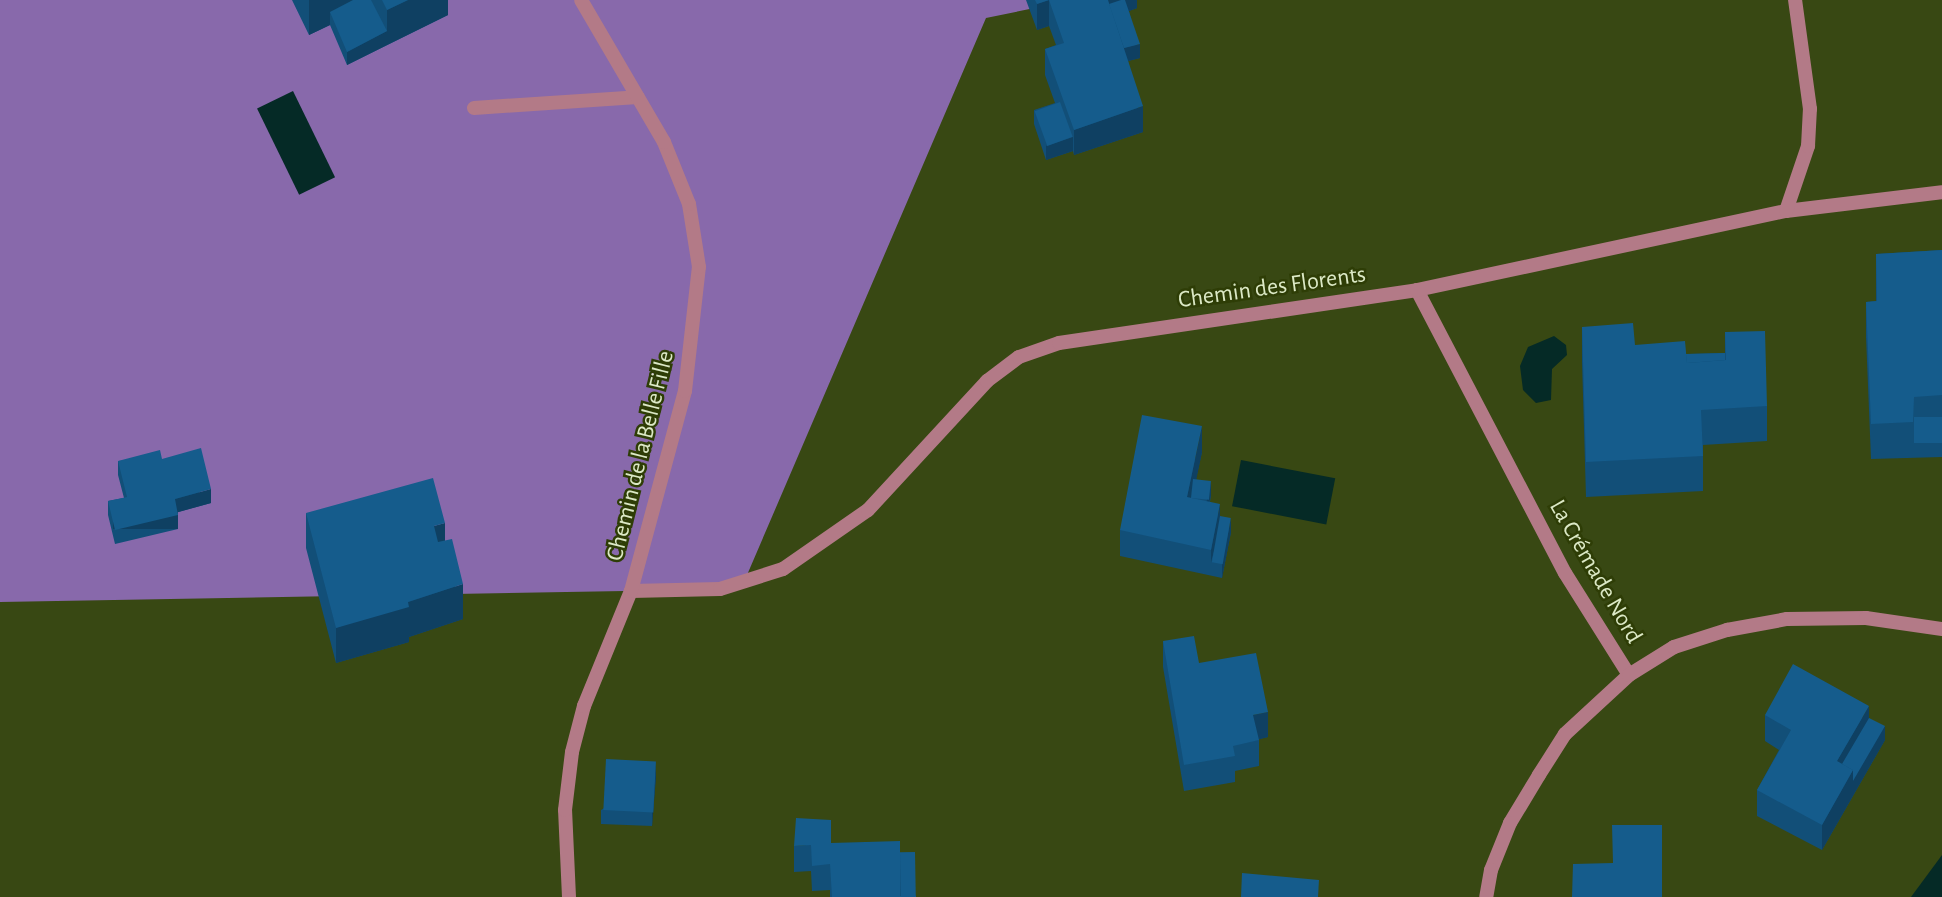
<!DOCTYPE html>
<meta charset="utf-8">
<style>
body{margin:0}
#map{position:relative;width:1942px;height:897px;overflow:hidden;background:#384813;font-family:"Alegreya Sans",sans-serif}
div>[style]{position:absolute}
.forest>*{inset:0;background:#8869ab}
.water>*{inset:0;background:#052a26;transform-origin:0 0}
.lane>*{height:14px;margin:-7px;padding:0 7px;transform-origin:7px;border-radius:7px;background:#b37a87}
.street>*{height:14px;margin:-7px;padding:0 7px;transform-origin:7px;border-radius:7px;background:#b37a87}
.wall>*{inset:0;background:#124f78}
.shaded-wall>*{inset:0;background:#0f4062;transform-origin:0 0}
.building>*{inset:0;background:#155c8c;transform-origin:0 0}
span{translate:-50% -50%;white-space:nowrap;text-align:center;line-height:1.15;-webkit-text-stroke:5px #2e3d06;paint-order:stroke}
.street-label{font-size:24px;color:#dce9c6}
</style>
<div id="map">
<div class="forest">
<i style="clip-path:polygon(0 0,1074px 0,986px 18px,741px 589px,0 602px)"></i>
</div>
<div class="water">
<i style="left:293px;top:91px;width:96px;height:40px;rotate:64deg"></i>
<i style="clip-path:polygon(1554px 336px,1566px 345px,1567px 355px,1552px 369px,1551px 400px,1536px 403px,1523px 390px,1520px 366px,1528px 347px)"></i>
<i style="left:1241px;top:460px;width:96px;height:47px;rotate:11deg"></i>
<i style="clip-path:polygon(1942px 855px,1942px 897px,1911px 897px)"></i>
</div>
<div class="lane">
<i style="left:474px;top:108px;width:164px;rotate:-3.8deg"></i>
</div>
<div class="street">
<i style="left:1786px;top:211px;width:157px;rotate:-6.9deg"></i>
<i style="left:1417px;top:290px;width:319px;rotate:62.4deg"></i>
<i style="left:1565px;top:573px;width:120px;rotate:57.9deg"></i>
<i style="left:1629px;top:675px;width:87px;rotate:137.3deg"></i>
<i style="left:1565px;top:734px;width:49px;rotate:122.4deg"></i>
<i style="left:1539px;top:775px;width:56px;rotate:121.1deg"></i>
<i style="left:1510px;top:823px;width:51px;rotate:112deg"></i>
<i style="left:1491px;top:870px;width:27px;rotate:100deg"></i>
<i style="left:631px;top:591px;width:89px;rotate:-1.3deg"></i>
<i style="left:720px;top:589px;width:66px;rotate:-17.6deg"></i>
<i style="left:783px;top:569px;width:103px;rotate:-34.8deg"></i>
<i style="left:868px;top:510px;width:176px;rotate:-47.3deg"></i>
<i style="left:987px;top:381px;width:40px;rotate:-37deg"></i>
<i style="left:1019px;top:357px;width:42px;rotate:-19.3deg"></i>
<i style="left:1059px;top:343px;width:362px;rotate:-8.4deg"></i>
<i style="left:1417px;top:290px;width:377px;rotate:-12.1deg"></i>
<i style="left:1786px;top:211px;width:69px;rotate:-71.3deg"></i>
<i style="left:1808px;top:146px;width:37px;rotate:-87deg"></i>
<i style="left:1810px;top:109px;width:110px;rotate:-97.8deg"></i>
<i style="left:1629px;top:675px;width:53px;rotate:-31.9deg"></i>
<i style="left:1674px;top:647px;width:56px;rotate:-17.8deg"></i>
<i style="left:1727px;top:630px;width:61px;rotate:-10.4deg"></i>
<i style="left:1787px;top:619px;width:79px;rotate:-0.7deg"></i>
<i style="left:1866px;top:618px;width:77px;rotate:8.2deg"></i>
<i style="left:569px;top:897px;width:87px;rotate:-92.6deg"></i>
<i style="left:565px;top:810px;width:58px;rotate:-83.1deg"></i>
<i style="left:572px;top:752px;width:48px;rotate:-75.4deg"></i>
<i style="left:584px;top:706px;width:124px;rotate:-67.8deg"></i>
<i style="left:631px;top:591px;width:207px;rotate:-74.9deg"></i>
<i style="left:685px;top:391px;width:125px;rotate:-83.6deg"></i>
<i style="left:699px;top:267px;width:64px;rotate:-99deg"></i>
<i style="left:689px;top:204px;width:67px;rotate:-112deg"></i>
<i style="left:664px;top:142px;width:164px;rotate:-120.3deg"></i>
</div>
<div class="wall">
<i style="clip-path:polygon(292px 0,448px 0,448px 15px,347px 65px,330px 25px,309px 35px)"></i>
<i style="clip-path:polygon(1026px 0,1137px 0,1137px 8px,1129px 11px,1140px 58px,1128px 61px,1143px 132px,1074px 155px,1073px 151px,1046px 160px,1034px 124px,1034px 110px,1055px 103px,1045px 75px,1045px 49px,1056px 45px,1049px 26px,1037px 30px)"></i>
<i style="clip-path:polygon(1942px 250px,1942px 457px,1871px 459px,1866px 337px,1866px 302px,1876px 301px,1876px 254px)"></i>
<i style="clip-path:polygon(1582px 327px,1635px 345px,1686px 354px,1725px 353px,1725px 332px,1767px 406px,1767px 441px,1703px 445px,1703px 491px,1586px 497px,1582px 362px)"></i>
<i style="clip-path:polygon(1202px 452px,1196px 479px,1211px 495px,1210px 502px,1231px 532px,1222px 578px,1120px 556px,1120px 530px)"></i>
<i style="clip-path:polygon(162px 459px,211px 503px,178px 512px,178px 529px,115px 544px,108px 515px,108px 501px,124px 498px,118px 475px,118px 461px)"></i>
<i style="clip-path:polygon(306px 513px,445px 541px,463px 619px,409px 637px,409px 642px,336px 663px,306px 548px)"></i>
<i style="clip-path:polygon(1163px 641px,1199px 663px,1268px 737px,1259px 739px,1259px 766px,1235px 771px,1235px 782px,1184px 791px,1163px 667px)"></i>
<i style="clip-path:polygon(1765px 715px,1869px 718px,1885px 740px,1822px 850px,1757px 816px,1757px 790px,1779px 750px,1765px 741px)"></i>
<i style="clip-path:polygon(656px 776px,652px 826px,601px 824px,601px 810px)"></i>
<i style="clip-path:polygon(831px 843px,900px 853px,916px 897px,830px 897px,830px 890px,812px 891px,811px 871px,794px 872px,794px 846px)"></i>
</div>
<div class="shaded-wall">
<i style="clip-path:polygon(309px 0,367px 0,330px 12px,330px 25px,309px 35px)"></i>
<i style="clip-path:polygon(408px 0,448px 0,448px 15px,387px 45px,387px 10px)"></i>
<i style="clip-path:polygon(1049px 0,1049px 26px,1037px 30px,1037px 4px)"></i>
<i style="clip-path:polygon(1105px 0,1137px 0,1137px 8px,1124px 13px,1105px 5px)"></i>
<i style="clip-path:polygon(387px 31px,387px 45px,347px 65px,347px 52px)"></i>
<i style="clip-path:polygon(1140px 44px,1140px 58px,1120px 63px,1120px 49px)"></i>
<i style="clip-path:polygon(1143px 106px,1143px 132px,1074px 155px,1074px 130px)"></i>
<i style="clip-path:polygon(1073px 137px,1073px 151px,1046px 160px,1046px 146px)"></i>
<i style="clip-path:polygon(1202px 426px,1202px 452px,1190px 510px,1187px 497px)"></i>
<i style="clip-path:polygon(1211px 481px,1211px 495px,1204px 527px,1204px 513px)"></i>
<i style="clip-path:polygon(211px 489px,211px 503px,175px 513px,175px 499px)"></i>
<i style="clip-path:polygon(1220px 504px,1220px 530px,1211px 562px,1211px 576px,1211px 550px)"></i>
<i style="left:178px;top:515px;width:14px;height:65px;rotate:90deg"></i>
<i style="clip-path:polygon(1231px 518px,1231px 532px,1222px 578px,1222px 564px)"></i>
<i style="clip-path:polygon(445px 523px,445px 558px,434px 561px,434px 526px)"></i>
<i style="clip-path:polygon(463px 584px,463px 619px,409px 637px,409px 642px,336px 663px,336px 628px,408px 602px)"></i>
<i style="clip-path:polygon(1869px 706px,1869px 732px,1837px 773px,1837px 761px)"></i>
<i style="clip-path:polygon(1268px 712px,1268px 737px,1253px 741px,1253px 715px)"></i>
<i style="clip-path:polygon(1885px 726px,1885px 740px,1822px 850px,1822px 825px,1853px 770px)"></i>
<i style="clip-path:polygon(656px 762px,656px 776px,652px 826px,652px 813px)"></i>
</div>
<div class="building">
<i style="clip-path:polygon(353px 0,371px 0,387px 31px,347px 52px,330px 12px)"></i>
<i style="clip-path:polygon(382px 0,408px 0,387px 10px)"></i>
<i style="clip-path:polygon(1035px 0,1108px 0,1143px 106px,1074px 130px,1045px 49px,1064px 43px,1049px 0,1037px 4px)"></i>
<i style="clip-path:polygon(1121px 0,1125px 0,1140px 44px,1124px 48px,1109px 4px)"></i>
<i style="left:1060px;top:102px;width:37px;height:27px;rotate:70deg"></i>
<i style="clip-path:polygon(1942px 250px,1942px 395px,1914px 397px,1913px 422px,1871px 424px,1866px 302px,1877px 301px,1876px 254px)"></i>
<i style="clip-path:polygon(1633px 323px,1635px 345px,1685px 341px,1687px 363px,1726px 360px,1725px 332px,1765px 331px,1767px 406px,1701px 410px,1703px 456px,1586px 462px,1582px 327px)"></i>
<i style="clip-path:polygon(1725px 353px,1725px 360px,1687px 363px,1686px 354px)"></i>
<i style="clip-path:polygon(1142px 415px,1202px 426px,1187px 497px,1220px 504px,1211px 550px,1120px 530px)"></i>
<i style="left:1942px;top:417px;width:26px;height:28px;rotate:90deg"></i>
<i style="clip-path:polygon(201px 448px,211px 489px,175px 499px,178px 515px,115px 530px,108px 501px,127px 497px,118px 461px,160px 450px,162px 459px)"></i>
<i style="clip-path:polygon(433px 478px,445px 523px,434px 526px,438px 542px,452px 539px,463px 584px,408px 602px,409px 607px,336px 628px,306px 513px)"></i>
<i style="left:1193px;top:479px;width:18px;height:19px;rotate:6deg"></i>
<i style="left:1220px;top:516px;width:11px;height:47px;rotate:10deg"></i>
<i style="clip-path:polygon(1194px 636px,1199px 663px,1256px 653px,1268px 712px,1253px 715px,1259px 740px,1233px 746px,1235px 756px,1184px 765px,1163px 641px)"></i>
<i style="clip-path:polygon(1793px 664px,1869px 706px,1837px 761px,1853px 770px,1822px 825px,1757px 790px,1791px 730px,1765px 715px)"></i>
<i style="clip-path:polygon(1869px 718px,1885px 726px,1853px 781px,1853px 770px,1842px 764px)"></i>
<i style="left:606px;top:759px;width:50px;height:51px;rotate:3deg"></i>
<i style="clip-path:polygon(796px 818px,831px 820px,831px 843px,900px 841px,900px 896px,916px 896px,916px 897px,832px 897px,830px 864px,812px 866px,811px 845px,794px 846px)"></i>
<i style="clip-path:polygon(1612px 825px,1662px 825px,1662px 897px,1572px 897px,1573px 864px,1613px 863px)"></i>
<i style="left:915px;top:852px;width:44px;height:15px;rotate:89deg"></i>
<i style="clip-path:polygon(1242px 873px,1319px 880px,1318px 897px,1241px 897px)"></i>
</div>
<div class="street-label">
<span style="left:1272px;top:288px;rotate:-8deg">Chemin des Florents</span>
<span style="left:641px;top:456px;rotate:-76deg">Chemin de la Belle Fille</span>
<span style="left:1595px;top:572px;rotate:60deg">La Crémade Nord</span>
</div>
</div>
